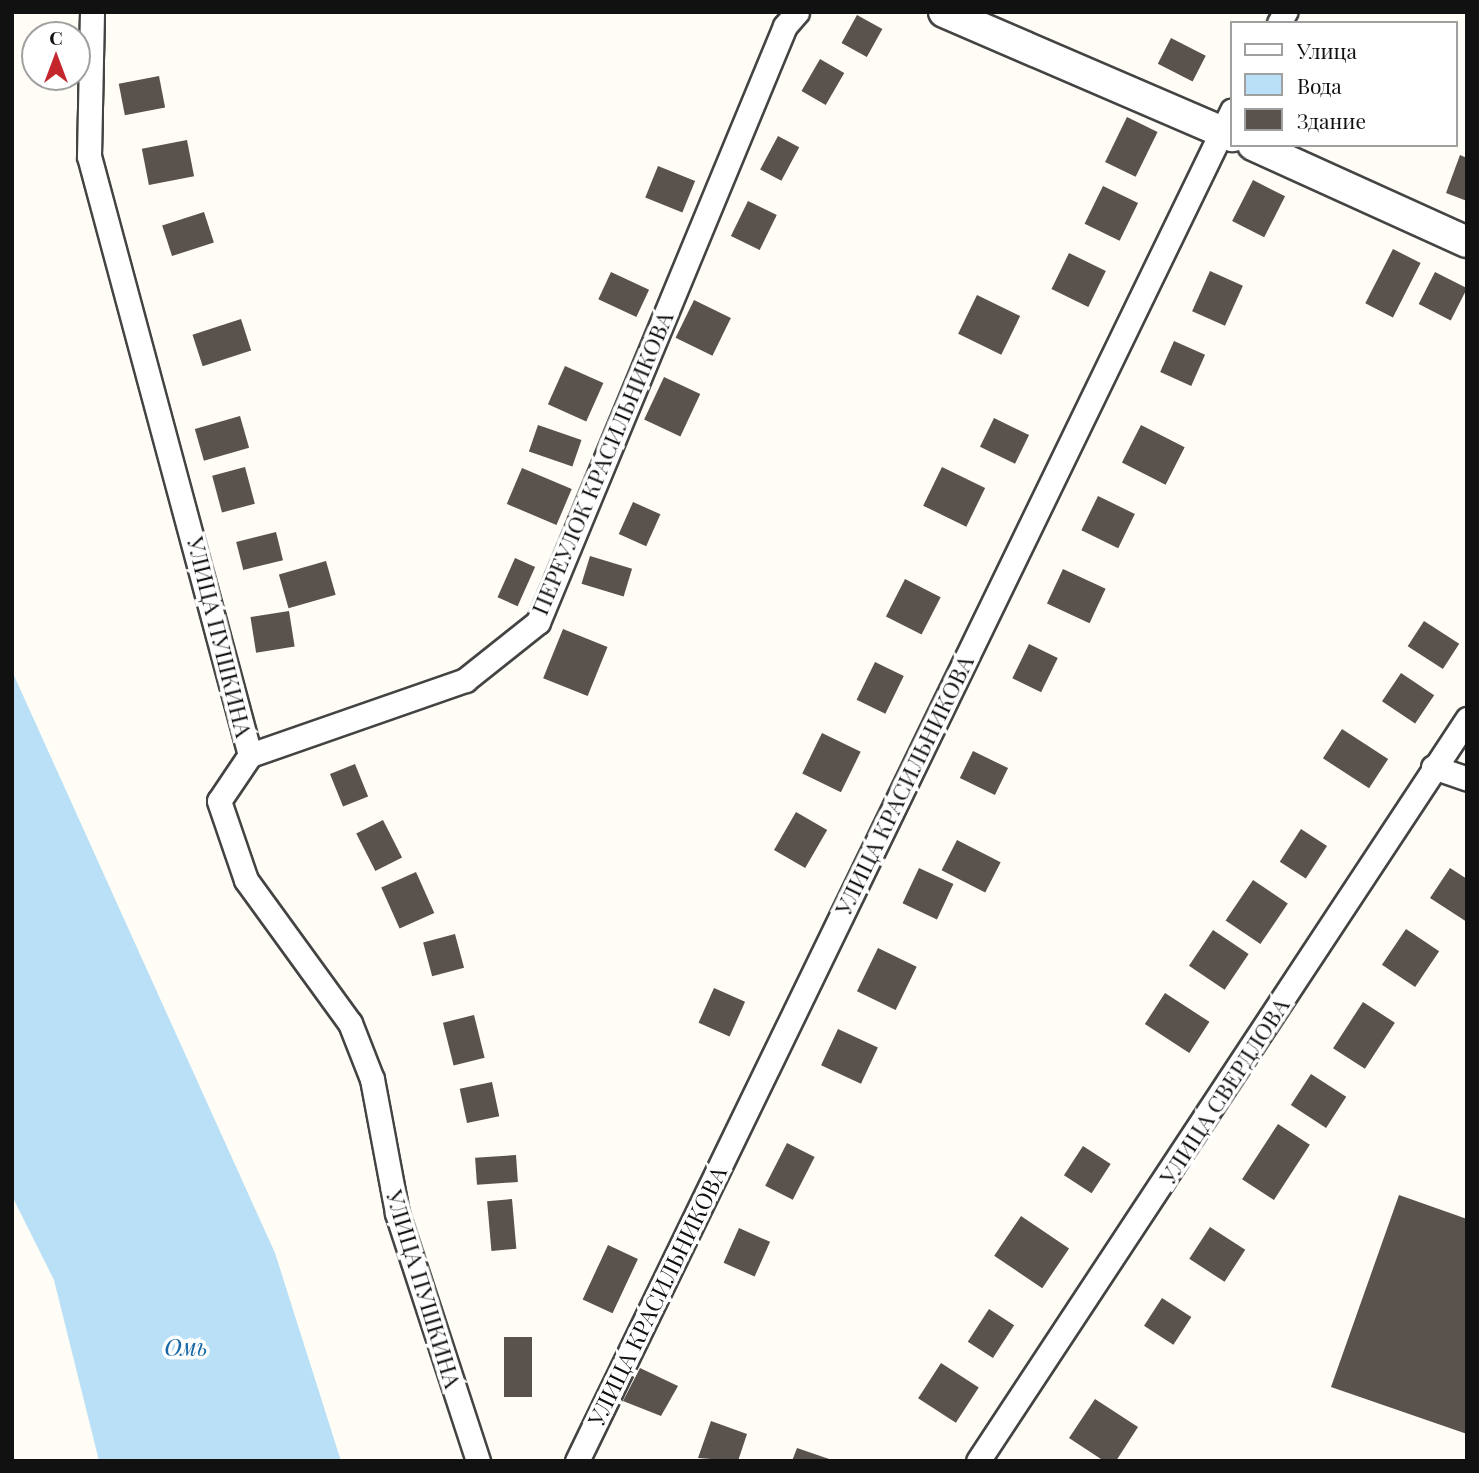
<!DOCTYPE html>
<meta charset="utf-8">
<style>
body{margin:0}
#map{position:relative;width:1479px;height:1473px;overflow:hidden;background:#fffdf5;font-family:"Playfair Display",serif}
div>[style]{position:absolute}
.water>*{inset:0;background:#b9e0f7}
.building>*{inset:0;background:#5a524d;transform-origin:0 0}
.roads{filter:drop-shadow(2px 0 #444) drop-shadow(-2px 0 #444) drop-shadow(0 2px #444) drop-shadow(0 -2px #444)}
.minor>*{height:23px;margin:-11.5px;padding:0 11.5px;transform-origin:11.5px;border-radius:11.5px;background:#fff}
.tertiary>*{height:30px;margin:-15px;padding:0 15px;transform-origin:15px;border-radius:15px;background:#fff}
span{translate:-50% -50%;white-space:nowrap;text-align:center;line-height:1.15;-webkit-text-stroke:7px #fff;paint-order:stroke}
.street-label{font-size:23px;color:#111}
.water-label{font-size:24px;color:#1768a6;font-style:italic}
.frame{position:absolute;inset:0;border:14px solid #111;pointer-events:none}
.legend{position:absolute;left:1230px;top:21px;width:228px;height:126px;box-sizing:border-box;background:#fff;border:2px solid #a0a0a0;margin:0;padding:9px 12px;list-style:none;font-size:21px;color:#111}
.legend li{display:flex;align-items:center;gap:14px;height:35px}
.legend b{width:35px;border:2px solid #a0a0a0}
.north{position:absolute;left:21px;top:21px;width:70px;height:70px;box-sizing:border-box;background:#fff;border:2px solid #a0a0a0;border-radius:50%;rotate:0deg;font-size:19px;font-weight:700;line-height:28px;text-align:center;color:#111}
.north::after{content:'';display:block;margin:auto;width:24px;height:32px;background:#c4262e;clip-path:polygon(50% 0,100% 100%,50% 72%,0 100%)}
</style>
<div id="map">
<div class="water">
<i style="clip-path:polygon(12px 671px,275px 1253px,341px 1461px,99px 1461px,54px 1280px,12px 1196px)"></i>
</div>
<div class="building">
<i style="left:857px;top:15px;width:29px;height:32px;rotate:29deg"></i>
<i style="left:1171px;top:38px;width:39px;height:29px;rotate:27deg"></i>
<i style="left:820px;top:59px;width:28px;height:37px;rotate:30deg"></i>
<i style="left:159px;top:76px;width:32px;height:41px;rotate:79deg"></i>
<i style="left:1127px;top:117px;width:34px;height:50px;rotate:26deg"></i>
<i style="left:778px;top:136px;width:24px;height:38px;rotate:28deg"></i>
<i style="left:187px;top:140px;width:37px;height:46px;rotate:79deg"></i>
<i style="clip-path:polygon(1460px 155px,1467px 158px,1467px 201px,1446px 193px)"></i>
<i style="left:658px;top:166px;width:40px;height:34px;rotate:22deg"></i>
<i style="left:1253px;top:180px;width:36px;height:46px;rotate:27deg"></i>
<i style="left:1103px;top:186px;width:39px;height:42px;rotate:26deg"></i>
<i style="left:748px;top:201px;width:32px;height:39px;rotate:26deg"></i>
<i style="left:204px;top:212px;width:32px;height:44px;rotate:72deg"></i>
<i style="left:1393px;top:249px;width:31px;height:61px;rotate:27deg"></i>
<i style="left:1069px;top:253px;width:41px;height:40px;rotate:26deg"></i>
<i style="left:1210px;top:271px;width:36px;height:44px;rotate:24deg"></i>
<i style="left:611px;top:272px;width:42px;height:30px;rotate:25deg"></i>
<i style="left:1435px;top:272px;width:36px;height:36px;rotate:27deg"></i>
<i style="left:977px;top:295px;width:48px;height:43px;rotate:26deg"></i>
<i style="left:694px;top:300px;width:41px;height:42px;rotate:26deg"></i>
<i style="left:241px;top:319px;width:33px;height:51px;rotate:72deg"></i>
<i style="left:1174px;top:341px;width:34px;height:34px;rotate:24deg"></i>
<i style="left:565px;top:366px;width:42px;height:42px;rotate:24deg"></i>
<i style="left:664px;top:377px;width:40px;height:47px;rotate:25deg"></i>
<i style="left:240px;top:416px;width:33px;height:47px;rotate:74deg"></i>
<i style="left:994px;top:418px;width:39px;height:32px;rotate:26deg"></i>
<i style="left:538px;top:425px;width:46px;height:28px;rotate:19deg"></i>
<i style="left:1141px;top:425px;width:49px;height:42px;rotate:27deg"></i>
<i style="left:245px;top:467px;width:38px;height:34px;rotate:75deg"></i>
<i style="left:942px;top:467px;width:48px;height:43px;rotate:26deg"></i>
<i style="left:522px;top:468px;width:54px;height:39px;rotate:23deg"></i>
<i style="left:1098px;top:496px;width:41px;height:38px;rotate:26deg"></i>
<i style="left:633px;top:502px;width:30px;height:35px;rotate:24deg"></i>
<i style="left:276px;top:532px;width:29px;height:41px;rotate:76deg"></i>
<i style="left:590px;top:556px;width:44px;height:29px;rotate:17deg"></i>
<i style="left:515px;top:558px;width:22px;height:43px;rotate:24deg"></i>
<i style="left:326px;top:561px;width:35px;height:49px;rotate:74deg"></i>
<i style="left:1063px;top:569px;width:47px;height:38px;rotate:25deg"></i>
<i style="left:905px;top:579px;width:40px;height:42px;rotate:27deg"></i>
<i style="left:289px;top:611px;width:36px;height:39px;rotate:81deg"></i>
<i style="left:1424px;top:621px;width:42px;height:30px;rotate:33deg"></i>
<i style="left:563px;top:629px;width:48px;height:53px;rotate:22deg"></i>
<i style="left:1029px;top:644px;width:32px;height:38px;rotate:26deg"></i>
<i style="left:875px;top:662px;width:32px;height:42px;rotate:26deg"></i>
<i style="left:1401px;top:673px;width:40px;height:34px;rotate:34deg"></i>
<i style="left:1342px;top:729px;width:55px;height:35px;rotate:33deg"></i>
<i style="left:822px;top:733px;width:43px;height:45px;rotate:26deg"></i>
<i style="left:973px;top:751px;width:39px;height:30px;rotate:26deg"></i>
<i style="left:355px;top:764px;width:35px;height:27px;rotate:68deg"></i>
<i style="left:796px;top:812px;width:36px;height:44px;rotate:30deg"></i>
<i style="left:383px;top:820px;width:42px;height:30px;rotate:63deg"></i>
<i style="left:1301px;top:829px;width:31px;height:39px;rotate:33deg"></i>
<i style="left:957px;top:840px;width:49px;height:34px;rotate:27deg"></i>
<i style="left:919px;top:868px;width:38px;height:39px;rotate:25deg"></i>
<i style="clip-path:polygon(1450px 868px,1467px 879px,1467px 922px,1430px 898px)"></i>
<i style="left:416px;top:872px;width:45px;height:38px;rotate:66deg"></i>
<i style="left:1253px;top:880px;width:42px;height:49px;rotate:34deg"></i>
<i style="left:1406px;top:929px;width:40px;height:43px;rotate:34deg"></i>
<i style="left:1213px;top:930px;width:43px;height:43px;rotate:34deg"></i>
<i style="left:455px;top:934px;width:35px;height:33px;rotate:75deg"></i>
<i style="left:878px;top:948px;width:43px;height:48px;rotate:26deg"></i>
<i style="left:714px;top:988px;width:34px;height:38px;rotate:24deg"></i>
<i style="left:1165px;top:993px;width:53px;height:37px;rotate:33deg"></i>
<i style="left:1363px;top:1002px;width:38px;height:55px;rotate:33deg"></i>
<i style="left:474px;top:1015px;width:44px;height:32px;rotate:76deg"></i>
<i style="left:838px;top:1029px;width:44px;height:40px;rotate:25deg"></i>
<i style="left:1311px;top:1074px;width:42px;height:37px;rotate:33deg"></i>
<i style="left:492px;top:1082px;width:35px;height:33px;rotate:78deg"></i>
<i style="left:1278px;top:1124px;width:38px;height:66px;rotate:33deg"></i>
<i style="left:787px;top:1143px;width:31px;height:48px;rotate:27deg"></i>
<i style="left:1083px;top:1146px;width:33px;height:35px;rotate:33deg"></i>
<i style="left:516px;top:1155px;width:27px;height:41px;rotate:86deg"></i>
<i style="clip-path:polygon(1399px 1195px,1467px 1219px,1467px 1434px,1331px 1387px)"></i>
<i style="left:512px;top:1199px;width:50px;height:25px;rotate:85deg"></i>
<i style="left:1021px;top:1216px;width:58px;height:48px;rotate:34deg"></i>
<i style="left:1210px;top:1227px;width:42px;height:38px;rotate:33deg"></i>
<i style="left:739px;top:1228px;width:34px;height:38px;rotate:24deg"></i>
<i style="left:608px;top:1245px;width:33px;height:60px;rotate:25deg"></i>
<i style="left:1162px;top:1298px;width:35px;height:33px;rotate:33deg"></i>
<i style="left:989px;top:1309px;width:30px;height:39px;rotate:33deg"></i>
<i style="left:504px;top:1337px;width:28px;height:60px"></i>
<i style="left:941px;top:1363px;width:45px;height:42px;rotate:33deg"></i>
<i style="clip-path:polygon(640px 1368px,678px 1386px,661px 1416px,623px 1401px)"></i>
<i style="clip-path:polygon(1095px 1399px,1138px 1427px,1116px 1461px,1104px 1461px,1069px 1438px)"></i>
<i style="clip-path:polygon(711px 1421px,747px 1434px,738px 1461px,698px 1458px)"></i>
<i style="clip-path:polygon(797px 1448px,832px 1460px,832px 1461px,792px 1461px)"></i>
</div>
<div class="roads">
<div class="minor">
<i style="left:92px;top:12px;width:144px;rotate:91.2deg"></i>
<i style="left:89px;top:156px;width:620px;rotate:74.96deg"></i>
<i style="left:250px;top:755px;width:55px;rotate:124deg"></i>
<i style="left:219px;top:801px;width:83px;rotate:71.1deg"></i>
<i style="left:246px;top:880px;width:177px;rotate:54deg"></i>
<i style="left:350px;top:1023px;width:60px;rotate:68.6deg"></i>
<i style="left:372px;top:1079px;width:136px;rotate:79.4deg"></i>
<i style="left:397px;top:1213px;width:261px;rotate:71.9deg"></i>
<i style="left:1279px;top:23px;width:13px;rotate:-61deg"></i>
<i style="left:250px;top:755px;width:228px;rotate:-19.2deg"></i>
<i style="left:465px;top:680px;width:93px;rotate:-38.5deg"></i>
<i style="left:538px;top:622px;width:645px;rotate:-67.49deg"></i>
<i style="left:785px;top:26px;width:18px;rotate:-49deg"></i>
<i style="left:1433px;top:767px;width:36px;rotate:19deg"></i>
<i style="left:577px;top:1461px;width:1501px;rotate:-64.13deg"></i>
<i style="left:978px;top:1461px;width:889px;rotate:-56.61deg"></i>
</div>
<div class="tertiary">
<i style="left:944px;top:12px;width:314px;rotate:23.3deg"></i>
<i style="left:1253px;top:145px;width:235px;rotate:24.4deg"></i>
</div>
</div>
<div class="street-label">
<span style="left:602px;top:463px;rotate:-67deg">ПЕРЕУЛОК КРАСИЛЬНИКОВА</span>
<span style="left:220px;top:637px;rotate:76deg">УЛИЦА ПУШКИНА</span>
<span style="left:904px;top:785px;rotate:-64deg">УЛИЦА КРАСИЛЬНИКОВА</span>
<span style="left:1224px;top:1091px;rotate:-57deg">УЛИЦА СВЕРДЛОВА</span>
<span style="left:424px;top:1289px;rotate:73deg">УЛИЦА ПУШКИНА</span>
<span style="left:657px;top:1296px;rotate:-64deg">УЛИЦА КРАСИЛЬНИКОВА</span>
</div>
<div class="water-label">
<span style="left:186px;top:1347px">Омь</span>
</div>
<div class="frame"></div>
<ul class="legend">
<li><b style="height:9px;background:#fff"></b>Улица</li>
<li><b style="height:19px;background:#b9e0f7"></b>Вода</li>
<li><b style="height:19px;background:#5a524d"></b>Здание</li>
</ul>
<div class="north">С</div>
</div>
